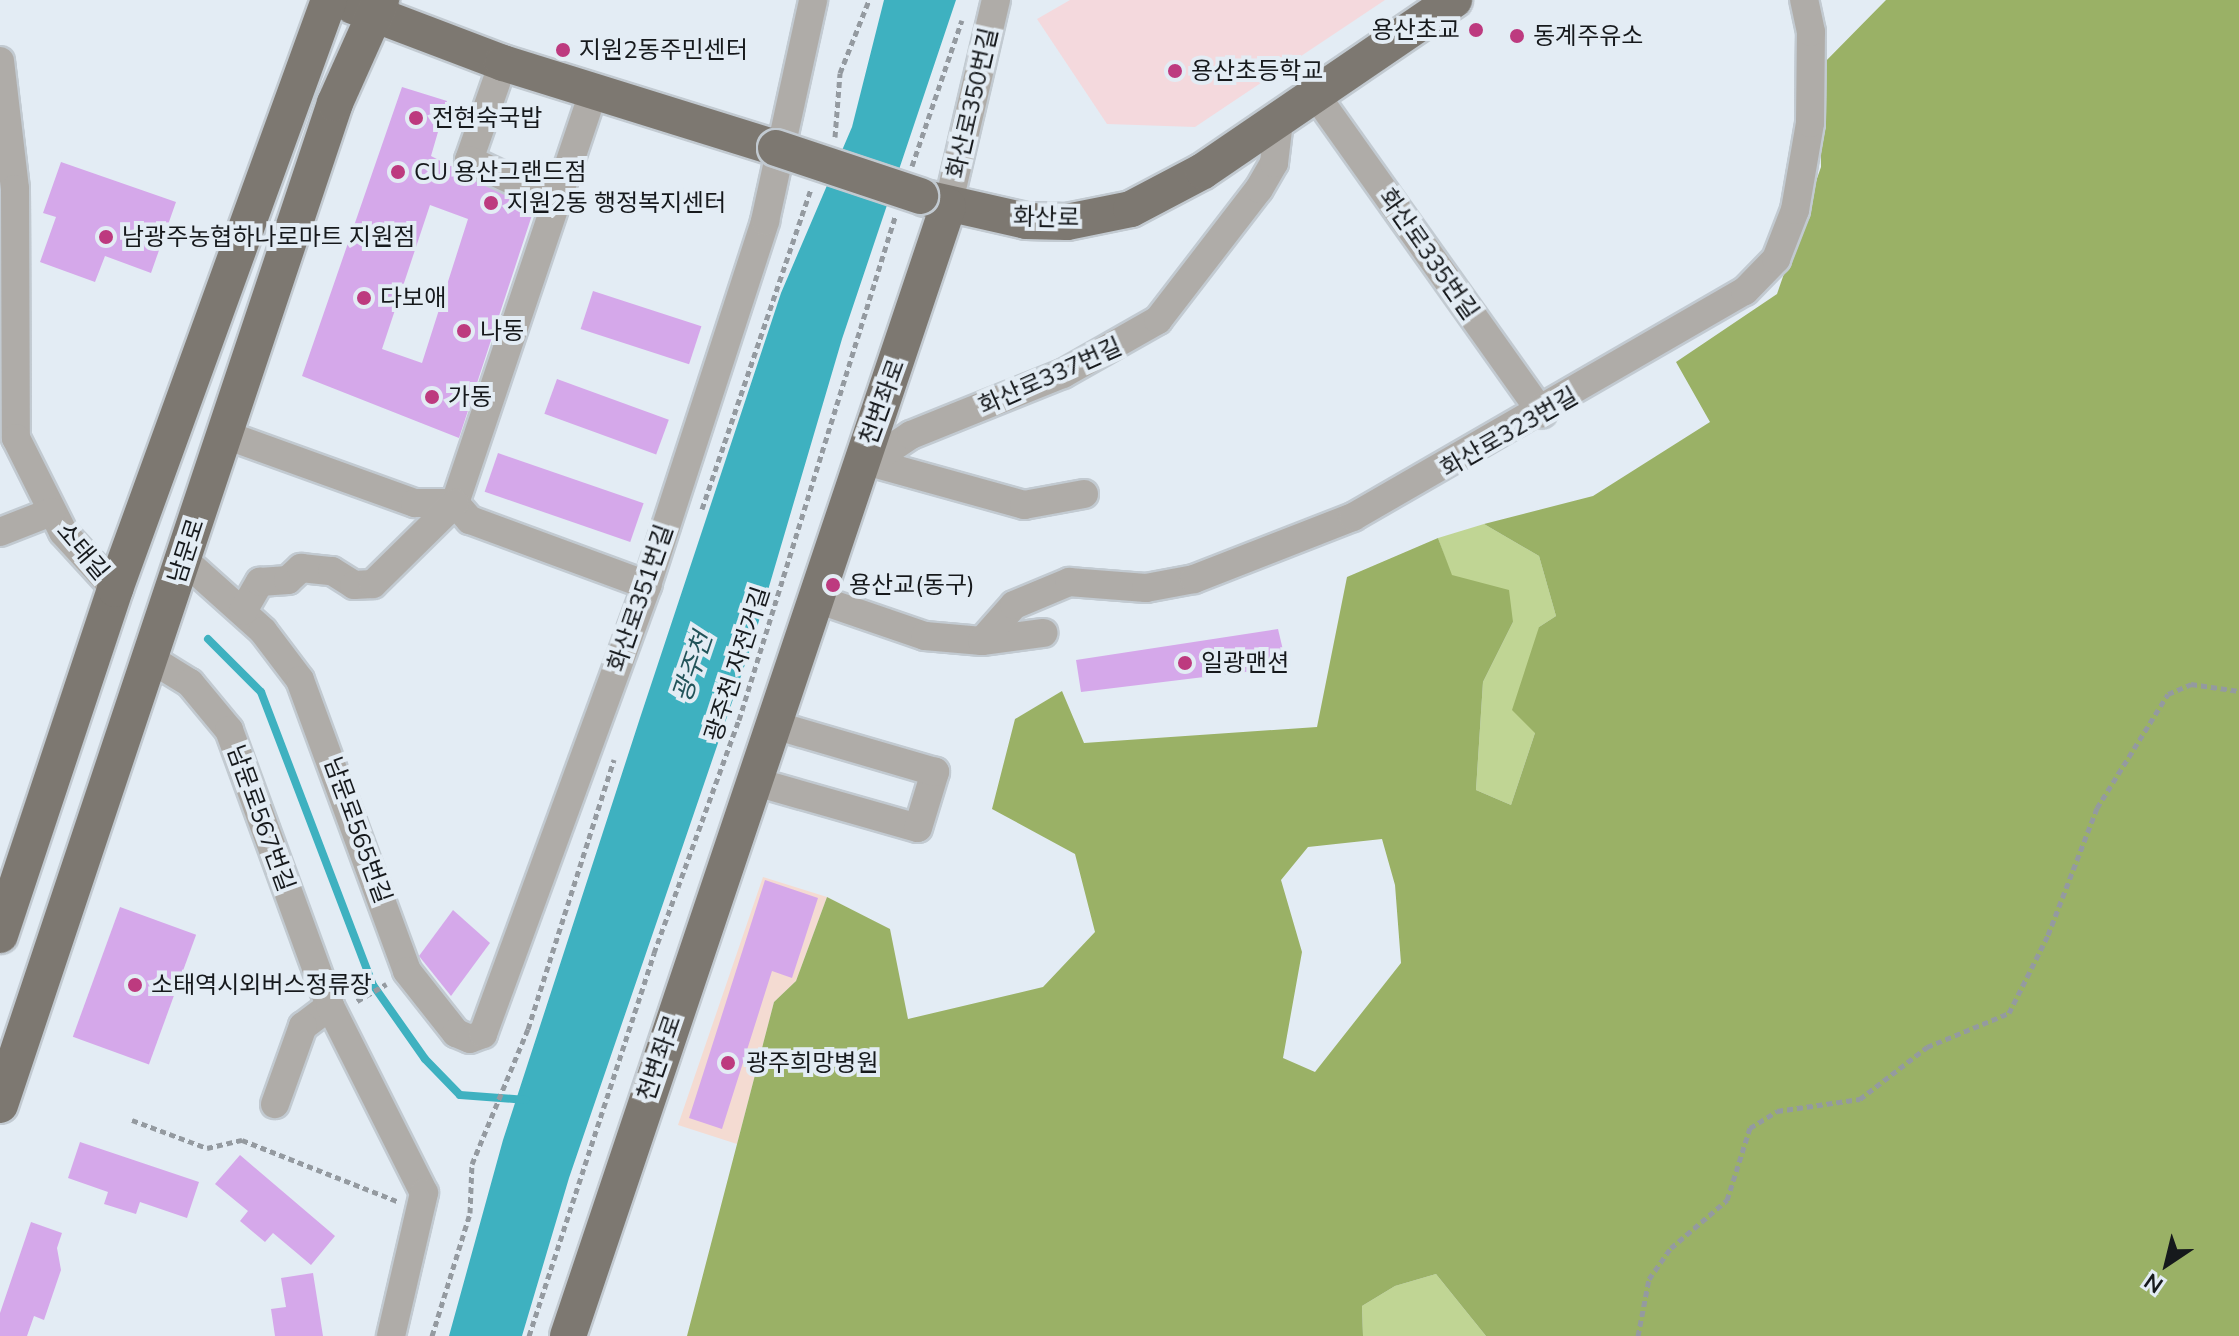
<!DOCTYPE html>
<meta charset="utf-8">
<style>
body{margin:0}
#map{position:relative;width:2239px;height:1336px;overflow:hidden;background:#e3ecf4;font-family:Mulish,"Noto Sans KR",sans-serif}
div>[style]{position:absolute}
.education>*{inset:0;background:#f4d9dd}
.medical>*{inset:0;background:#f4dbd2}
.green>*{inset:0;background:#c0d594}
.forest>*{inset:0;background:#9ab166}
.water>*{inset:0;background:#3eb1c0}
.stream>*{height:8px;margin:-4px;padding:0 4px;transform-origin:4px;border-radius:4px;background:#3eb1c0}
.building>*{inset:0;background:#d5a8ea;transform-origin:0 0}
.path>*{height:5px;margin-top:-2.5px;transform-origin:0;background:repeating-linear-gradient(90deg,#949aa0 0 6px,transparent 0 10px)}
.roads{filter:drop-shadow(2px 0 #c2cad1) drop-shadow(-2px 0 #c2cad1) drop-shadow(0 2px #c2cad1) drop-shadow(0 -2px #c2cad1)}
.minor>*{height:28px;margin:-14px;padding:0 14px;transform-origin:14px;border-radius:14px;background:#afaca8}
.major>*{height:36px;margin:-18px;padding:0 18px;transform-origin:18px;border-radius:18px;background:#7d7871}
.bridges{filter:drop-shadow(2px 0 #c2cad1) drop-shadow(-2px 0 #c2cad1) drop-shadow(0 2px #c2cad1) drop-shadow(0 -2px #c2cad1)}
.major-bridge>*{height:36px;margin:-18px;padding:0 18px;transform-origin:18px;border-radius:18px;background:#7d7871}
.dots>*{width:22px;height:22px;translate:-50% -50%;box-sizing:border-box;border:4px solid #e3ecf4;border-radius:50%}
span{translate:-50% -50%;white-space:nowrap;text-align:center;line-height:1.15;-webkit-text-stroke:8px #e3ecf4;paint-order:stroke}
.poi-label{font-size:24px;color:#16191c}
.right{translate:-100% -50%;text-align:right}
.left{translate:0 -50%;text-align:left}
.street-label{font-size:24px;color:#16191c}
.water-label{font-size:26px;color:#225359;font-style:italic}
.north{position:absolute;left:2127px;top:1224px;width:80px;height:80px;-webkit-text-stroke:6px #e3ecf4;paint-order:stroke;rotate:215deg;font-size:22px;font-weight:700;line-height:32px;text-align:center;color:#16191c}
.north::after{content:'';display:block;margin:auto;width:28px;height:36px;background:#16191c;clip-path:polygon(50% 0,100% 100%,50% 72%,0 100%)}
</style>
<div id="map">
<div class="education">
<i style="clip-path:polygon(1070px 0,1385px 0,1195px 127px,1107px 124px,1037px 19px)"></i>
</div>
<div class="medical">
<i style="clip-path:polygon(763px 877px,827px 897px,796px 981px,774px 1002px,737px 1144px,678px 1125px)"></i>
</div>
<div class="green">
<i style="clip-path:polygon(1484px 524px,1539px 556px,1556px 616px,1539px 627px,1535px 733px,1511px 805px,1476px 790px,1483px 682px,1513px 622px,1451px 575px,1438px 538px)"></i>
<i style="clip-path:polygon(1436px 1274px,1486px 1336px,1363px 1336px,1362px 1306px,1395px 1286px)"></i>
</div>
<div class="forest">
<i style="clip-path:polygon(evenodd,1886px 0,2239px 0,2239px 1336px,1486px 1336px,1436px 1274px,1395px 1286px,1362px 1306px,1363px 1336px,687px 1336px,774px 1002px,796px 981px,827px 897px,890px 929px,908px 1019px,1043px 987px,1095px 932px,1075px 854px,992px 809px,1015px 719px,1062px 691px,1084px 743px,1317px 727px,1347px 577px,1438px 538px,1452px 575px,1509px 590px,1513px 622px,1483px 682px,1476px 790px,1511px 805px,1535px 733px,1512px 710px,1539px 627px,1556px 616px,1539px 556px,1484px 524px,1593px 496px,1710px 422px,1676px 362px,1777px 294px,1821px 167px,1820px 67px,1886px 0,1382px 839px,1395px 885px,1401px 963px,1315px 1072px,1283px 1058px,1302px 952px,1281px 880px,1308px 847px,1382px 839px)"></i>
</div>
<div class="water">
<i style="clip-path:polygon(884px 0,956px 0,842px 339px,753px 641px,569px 1178px,522px 1336px,449px 1336px,503px 1140px,640px 718px,781px 293px,852px 127px)"></i>
</div>
<div class="stream">
<i style="left:208px;top:639px;width:75px;rotate:45deg"></i>
<i style="left:261px;top:692px;width:314px;rotate:69.1deg"></i>
<i style="left:373px;top:985px;width:90px;rotate:54.9deg"></i>
<i style="left:425px;top:1059px;width:50px;rotate:45.8deg"></i>
<i style="left:460px;top:1095px;width:66px;rotate:4.3deg"></i>
</div>
<div class="building">
<i style="clip-path:polygon(evenodd,402px 87px,447px 101px,431px 156px,534px 209px,459px 438px,302px 376px,402px 87px,430px 205px,468px 219px,422px 363px,382px 349px,430px 205px)"></i>
<i style="clip-path:polygon(61px 162px,176px 202px,151px 273px,105px 256px,95px 282px,40px 262px,56px 217px,43px 213px)"></i>
<i style="left:593px;top:291px;width:114px;height:40px;rotate:18deg"></i>
<i style="left:557px;top:379px;width:119px;height:37px;rotate:20deg"></i>
<i style="left:498px;top:453px;width:154px;height:41px;rotate:19deg"></i>
<i style="clip-path:polygon(1278px 629px,1287px 667px,1081px 692px,1076px 660px)"></i>
<i style="clip-path:polygon(765px 880px,818px 898px,792px 978px,772px 971px,722px 1129px,689px 1118px)"></i>
<i style="left:120px;top:907px;width:81px;height:138px;rotate:20deg"></i>
<i style="clip-path:polygon(453px 910px,490px 943px,451px 996px,419px 956px)"></i>
<i style="clip-path:polygon(80px 1142px,199px 1182px,187px 1218px,140px 1202px,136px 1214px,104px 1204px,108px 1192px,68px 1178px)"></i>
<i style="clip-path:polygon(240px 1155px,335px 1236px,311px 1265px,273px 1233px,265px 1242px,240px 1221px,248px 1211px,215px 1184px)"></i>
<i style="clip-path:polygon(31px 1222px,62px 1233px,57px 1248px,61px 1270px,44px 1320px,34px 1316px,27px 1336px,0 1336px,0 1313px)"></i>
<i style="clip-path:polygon(313px 1273px,323px 1336px,275px 1336px,271px 1309px,286px 1307px,281px 1278px)"></i>
</div>
<div class="path">
<i style="left:835px;top:137px;width:64px;rotate:-85.5deg"></i>
<i style="left:840px;top:73px;width:79px;rotate:-68.3deg"></i>
<i style="left:912px;top:166px;width:154px;rotate:-71.1deg"></i>
<i style="left:702px;top:509px;width:338px;rotate:-71.2deg"></i>
<i style="left:357px;top:1001px;width:34px;rotate:-30deg"></i>
<i style="left:132px;top:1120px;width:80px;rotate:20.5deg"></i>
<i style="left:207px;top:1148px;width:36px;rotate:-13deg"></i>
<i style="left:242px;top:1140px;width:167px;rotate:21.5deg"></i>
<i style="left:432px;top:1336px;width:129px;rotate:-72.8deg"></i>
<i style="left:470px;top:1213px;width:49px;rotate:-87.7deg"></i>
<i style="left:472px;top:1164px;width:146px;rotate:-67.5deg"></i>
<i style="left:528px;top:1029px;width:283px;rotate:-72.3deg"></i>
<i style="left:529px;top:1336px;width:403px;rotate:-71.9deg"></i>
<i style="left:654px;top:953px;width:248px;rotate:-70deg"></i>
<i style="left:739px;top:720px;width:527px;rotate:-72.77deg"></i>
<i style="left:1638px;top:1336px;width:58px;rotate:-79.1deg"></i>
<i style="left:1649px;top:1279px;width:38px;rotate:-55deg"></i>
<i style="left:1671px;top:1248px;width:74px;rotate:-40.6deg"></i>
<i style="left:1727px;top:1200px;width:76px;rotate:-72.3deg"></i>
<i style="left:1750px;top:1128px;width:32px;rotate:-32deg"></i>
<i style="left:1777px;top:1111px;width:84px;rotate:-8.2deg"></i>
<i style="left:1860px;top:1099px;width:85px;rotate:-37.8deg"></i>
<i style="left:1927px;top:1047px;width:89px;rotate:-22.5deg"></i>
<i style="left:2009px;top:1013px;width:87px;rotate:-63.4deg"></i>
<i style="left:2048px;top:935px;width:136px;rotate:-68.9deg"></i>
<i style="left:2097px;top:808px;width:134px;rotate:-58.1deg"></i>
<i style="left:2168px;top:694px;width:25px;rotate:-23deg"></i>
<i style="left:2191px;top:684px;width:49px;rotate:8.3deg"></i>
</div>
<div class="roads">
<div class="minor">
<i style="left:0;top:61px;width:129px;rotate:83.3deg"></i>
<i style="left:15px;top:189px;width:249px;rotate:89.8deg"></i>
<i style="left:16px;top:438px;width:105px;rotate:63.4deg"></i>
<i style="left:63px;top:532px;width:77px;rotate:47.6deg"></i>
<i style="left:503px;top:63px;width:103px;rotate:109.3deg"></i>
<i style="left:469px;top:160px;width:96px;rotate:25.2deg"></i>
<i style="left:594px;top:90px;width:436px;rotate:108.6deg"></i>
<i style="left:455px;top:503px;width:23px;rotate:49deg"></i>
<i style="left:470px;top:520px;width:189px;rotate:20.2deg"></i>
<i style="left:1315px;top:94px;width:392px;rotate:54.6deg"></i>
<i style="left:948px;top:206px;width:212px;rotate:-76.9deg"></i>
<i style="left:223px;top:434px;width:204px;rotate:19.8deg"></i>
<i style="left:415px;top:503px;width:40px"></i>
<i style="left:873px;top:463px;width:157px;rotate:15.5deg"></i>
<i style="left:1024px;top:505px;width:61px;rotate:-10.4deg"></i>
<i style="left:857px;top:471px;width:65px;rotate:-33.7deg"></i>
<i style="left:911px;top:435px;width:164px;rotate:-21.9deg"></i>
<i style="left:1063px;top:374px;width:109px;rotate:-29.6deg"></i>
<i style="left:1158px;top:320px;width:165px;rotate:-52.4deg"></i>
<i style="left:1259px;top:189px;width:30px;rotate:-60deg"></i>
<i style="left:1274px;top:163px;width:42px;rotate:-83.2deg"></i>
<i style="left:0;top:532px;width:55px;rotate:-21.4deg"></i>
<i style="left:184px;top:560px;width:106px;rotate:41.9deg"></i>
<i style="left:263px;top:631px;width:61px;rotate:52.9deg"></i>
<i style="left:300px;top:680px;width:310px;rotate:69.8deg"></i>
<i style="left:407px;top:971px;width:79px;rotate:51.7deg"></i>
<i style="left:456px;top:1033px;width:15px;rotate:23deg"></i>
<i style="left:470px;top:1039px;width:14px;rotate:-21deg"></i>
<i style="left:483px;top:1034px;width:478px;rotate:-69.9deg"></i>
<i style="left:647px;top:585px;width:383px;rotate:-72deg"></i>
<i style="left:765px;top:221px;width:226px;rotate:-77.7deg"></i>
<i style="left:817px;top:599px;width:114px;rotate:18.9deg"></i>
<i style="left:925px;top:636px;width:57px;rotate:5deg"></i>
<i style="left:982px;top:641px;width:62px;rotate:-7.5deg"></i>
<i style="left:243px;top:611px;width:34px;rotate:-60deg"></i>
<i style="left:260px;top:582px;width:28px;rotate:-4deg"></i>
<i style="left:288px;top:580px;width:18px;rotate:-43deg"></i>
<i style="left:301px;top:568px;width:31px;rotate:6deg"></i>
<i style="left:332px;top:571px;width:26px;rotate:32deg"></i>
<i style="left:354px;top:585px;width:19px;rotate:-3deg"></i>
<i style="left:373px;top:584px;width:115px;rotate:-44.6deg"></i>
<i style="left:982px;top:641px;width:48px;rotate:-48.4deg"></i>
<i style="left:1014px;top:605px;width:60px;rotate:-22.7deg"></i>
<i style="left:1069px;top:582px;width:77px;rotate:4.5deg"></i>
<i style="left:1146px;top:588px;width:49px;rotate:-10.6deg"></i>
<i style="left:1194px;top:579px;width:171px;rotate:-21.3deg"></i>
<i style="left:1353px;top:517px;width:452px;rotate:-30deg"></i>
<i style="left:1745px;top:291px;width:45px;rotate:-45.9deg"></i>
<i style="left:1776px;top:259px;width:53px;rotate:-68.8deg"></i>
<i style="left:1795px;top:210px;width:88px;rotate:-80.2deg"></i>
<i style="left:1810px;top:123px;width:91px;rotate:-89.4deg"></i>
<i style="left:1811px;top:32px;width:33px;rotate:-102deg"></i>
<i style="left:151px;top:659px;width:46px;rotate:31.6deg"></i>
<i style="left:190px;top:683px;width:61px;rotate:50.3deg"></i>
<i style="left:229px;top:730px;width:294px;rotate:69.9deg"></i>
<i style="left:330px;top:1006px;width:34px;rotate:143deg"></i>
<i style="left:303px;top:1026px;width:83px;rotate:109.7deg"></i>
<i style="left:756px;top:782px;width:168px;rotate:15.9deg"></i>
<i style="left:918px;top:828px;width:59px;rotate:-73.1deg"></i>
<i style="left:935px;top:772px;width:168px;rotate:-163.7deg"></i>
<i style="left:330px;top:1006px;width:209px;rotate:63.3deg"></i>
<i style="left:424px;top:1193px;width:147px;rotate:103deg"></i>
</div>
<div class="major">
<i style="left:353px;top:6px;width:160px;rotate:20.8deg"></i>
<i style="left:503px;top:63px;width:286px;rotate:17.3deg"></i>
<i style="left:925px;top:198px;width:104px;rotate:12.8deg"></i>
<i style="left:1026px;top:221px;width:41px;rotate:1.4deg"></i>
<i style="left:1067px;top:222px;width:65px;rotate:-11.5deg"></i>
<i style="left:1131px;top:209px;width:81px;rotate:-27.8deg"></i>
<i style="left:1203px;top:171px;width:304px;rotate:-34.3deg"></i>
<i style="left:0;top:935px;width:365px;rotate:-71.6deg"></i>
<i style="left:115px;top:589px;width:627px;rotate:-70.03deg"></i>
<i style="left:0;top:1105px;width:1057px;rotate:-71.51deg"></i>
<i style="left:335px;top:103px;width:113px;rotate:-65.9deg"></i>
<i style="left:568px;top:1336px;width:1192px;rotate:-71.41deg"></i>
</div>
</div>
<div class="bridges">
<div class="major-bridge">
<i style="left:776px;top:148px;width:152px;rotate:18.4deg"></i>
</div>
</div>
<div class="dots">
<i style="left:1476px;top:30px;background:#bd3a7f"></i>
<i style="left:1517px;top:36px;background:#bd3a7f"></i>
<i style="left:563px;top:50px;background:#bd3a7f"></i>
<i style="left:1175px;top:71px;background:#bd3a7f"></i>
<i style="left:416px;top:118px;background:#bd3a7f"></i>
<i style="left:398px;top:172px;background:#bd3a7f"></i>
<i style="left:491px;top:203px;background:#bd3a7f"></i>
<i style="left:106px;top:237px;background:#bd3a7f"></i>
<i style="left:364px;top:298px;background:#bd3a7f"></i>
<i style="left:464px;top:331px;background:#bd3a7f"></i>
<i style="left:432px;top:397px;background:#bd3a7f"></i>
<i style="left:833px;top:585px;background:#bd3a7f"></i>
<i style="left:1185px;top:663px;background:#bd3a7f"></i>
<i style="left:135px;top:985px;background:#bd3a7f"></i>
<i style="left:728px;top:1063px;background:#bd3a7f"></i>
</div>
<div class="poi-label">
<span class="right" style="left:1460px;top:30px">용산초교</span>
<span class="left" style="left:1533px;top:36px">동계주유소</span>
<span class="left" style="left:579px;top:50px">지원2동주민센터</span>
<span class="left" style="left:1191px;top:71px">용산초등학교</span>
<span class="left" style="left:432px;top:118px">전현숙국밥</span>
<span class="left" style="left:414px;top:172px">CU 용산그랜드점</span>
<span class="left" style="left:507px;top:203px">지원2동 행정복지센터</span>
<span class="left" style="left:122px;top:237px">남광주농협하나로마트 지원점</span>
<span class="left" style="left:380px;top:298px">다보애</span>
<span class="left" style="left:480px;top:331px">나동</span>
<span class="left" style="left:448px;top:397px">가동</span>
<span class="left" style="left:849px;top:585px">용산교(동구)</span>
<span class="left" style="left:1201px;top:663px">일광맨션</span>
<span class="left" style="left:151px;top:985px">소태역시외버스정류장</span>
<span class="left" style="left:746px;top:1063px">광주희망병원</span>
</div>
<div class="street-label">
<span style="left:972px;top:103px;rotate:-77deg">화산로350번길</span>
<span style="left:1046px;top:217px;rotate:1deg">화산로</span>
<span style="left:1429px;top:254px;rotate:55deg">화산로335번길</span>
<span style="left:1050px;top:376px;rotate:-24deg">화산로337번길</span>
<span style="left:882px;top:402px;rotate:-70deg">천변좌로</span>
<span style="left:1509px;top:432px;rotate:-30deg">화산로323번길</span>
<span style="left:83px;top:551px;rotate:50deg">소태길</span>
<span style="left:186px;top:551px;rotate:-72deg">남문로</span>
<span style="left:640px;top:598px;rotate:-71deg">화산로351번길</span>
<span style="left:737px;top:664px;rotate:-72deg">광주천 자전거길</span>
<span style="left:261px;top:818px;rotate:70deg">남문로567번길</span>
<span style="left:358px;top:830px;rotate:70deg">남문로565번길</span>
<span style="left:659px;top:1058px;rotate:-71deg">천변좌로</span>
</div>
<div class="water-label">
<span style="left:692px;top:667px;rotate:-71deg">광주천</span>
</div>
<div class="north">N</div>
</div>
